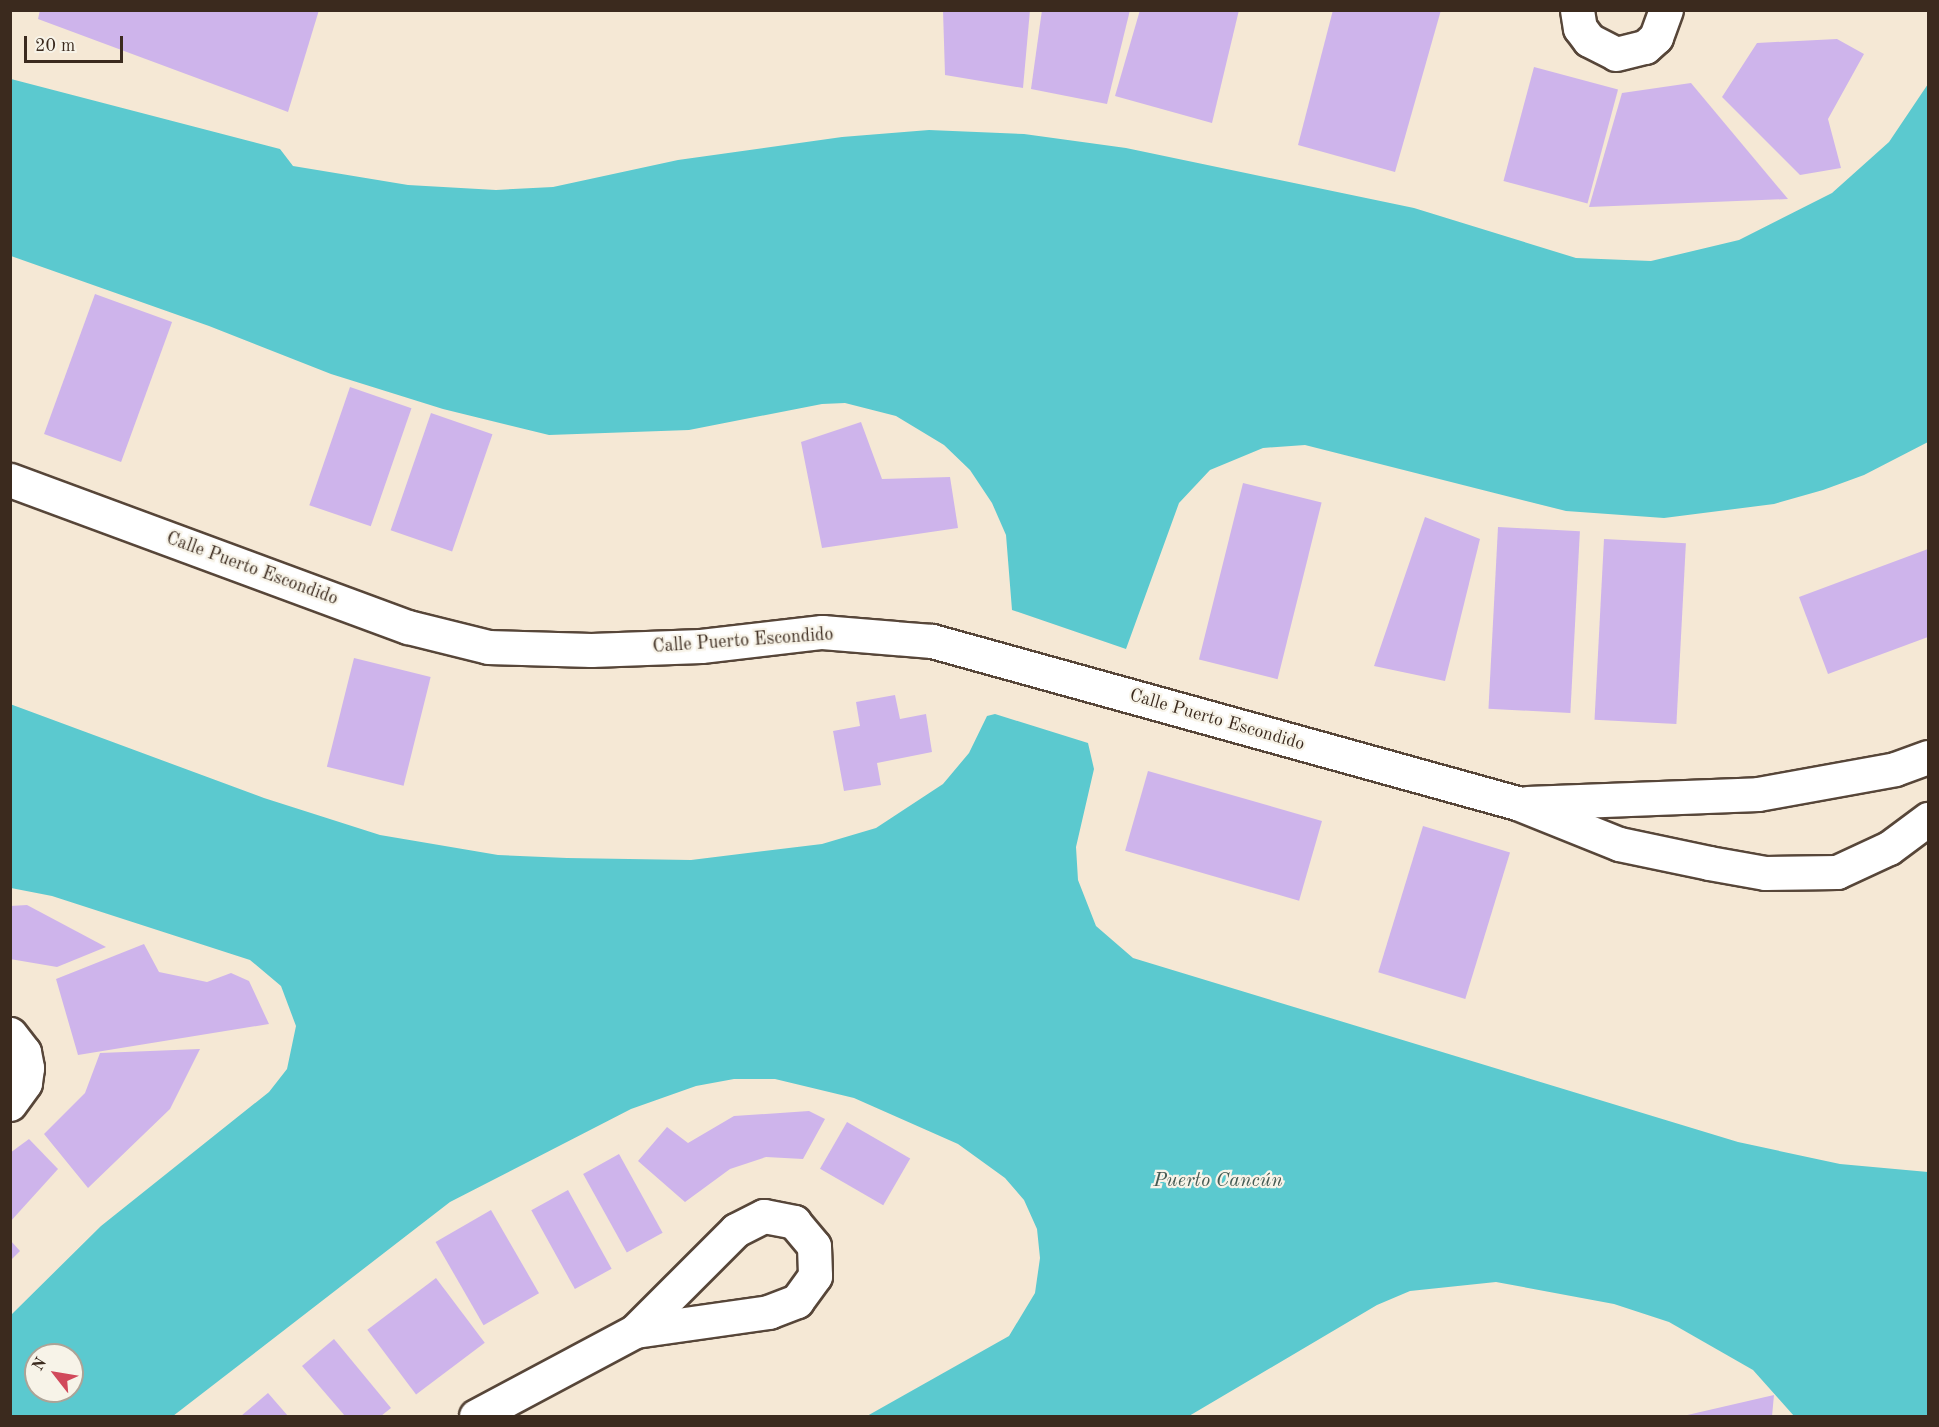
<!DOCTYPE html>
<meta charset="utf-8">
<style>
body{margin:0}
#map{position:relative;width:1939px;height:1427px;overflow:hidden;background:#f5e8d5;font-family:"Old Standard TT",serif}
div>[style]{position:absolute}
.water>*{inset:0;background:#5bc9cf}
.building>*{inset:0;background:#ceb4eb;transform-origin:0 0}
.roads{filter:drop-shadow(2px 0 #574639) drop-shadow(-2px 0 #574639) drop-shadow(0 2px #574639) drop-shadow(0 -2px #574639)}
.minor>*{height:33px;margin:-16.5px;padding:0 16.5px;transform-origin:16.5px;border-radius:16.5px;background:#fff}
span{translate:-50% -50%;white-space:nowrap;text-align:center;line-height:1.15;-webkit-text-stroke:4.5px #f7f3e8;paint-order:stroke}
.street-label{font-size:18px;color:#3b2a1e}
.water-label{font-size:20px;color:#455a53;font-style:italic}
.frame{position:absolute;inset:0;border:12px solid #3b2a1e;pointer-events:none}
.north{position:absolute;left:24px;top:1343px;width:60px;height:60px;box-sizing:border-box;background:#f7f3e8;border:2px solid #aca397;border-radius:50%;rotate:301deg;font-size:16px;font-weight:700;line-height:24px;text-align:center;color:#3b2a1e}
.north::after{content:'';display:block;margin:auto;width:21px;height:27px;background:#d1495b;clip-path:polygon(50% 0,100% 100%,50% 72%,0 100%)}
.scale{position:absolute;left:24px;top:36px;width:99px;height:27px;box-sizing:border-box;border:3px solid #3b2a1e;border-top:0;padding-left:8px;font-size:18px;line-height:21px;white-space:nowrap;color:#3b2a1e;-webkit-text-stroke:4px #f7f3e8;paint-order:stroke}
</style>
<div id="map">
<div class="water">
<i style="clip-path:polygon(11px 79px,280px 149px,293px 166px,408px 185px,496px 190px,553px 187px,678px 160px,842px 137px,929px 130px,1024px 134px,1126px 148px,1414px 208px,1576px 258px,1651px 261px,1739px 240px,1832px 193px,1889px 142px,1928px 84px,1928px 442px,1864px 475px,1823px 490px,1774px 504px,1664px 518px,1566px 511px,1305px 445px,1263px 448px,1210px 470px,1179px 503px,1126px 649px,1012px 610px,1006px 535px,992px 503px,970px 470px,944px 445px,896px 416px,845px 403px,822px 404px,689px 430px,549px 435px,443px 409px,331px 374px,209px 326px,11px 256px)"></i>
<i style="clip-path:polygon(evenodd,10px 704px,264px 798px,380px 835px,498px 855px,567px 858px,691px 860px,822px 844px,876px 828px,943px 784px,969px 753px,987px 716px,995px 714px,1088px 743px,1094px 769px,1076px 847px,1078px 880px,1096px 926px,1133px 958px,1738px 1142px,1840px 1164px,1928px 1172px,1928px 1416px,1794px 1416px,1753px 1370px,1669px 1322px,1614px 1304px,1496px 1282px,1410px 1291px,1377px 1305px,1189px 1416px,867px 1416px,1009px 1336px,1035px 1293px,1040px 1258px,1037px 1229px,1024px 1200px,1005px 1178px,958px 1144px,854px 1098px,775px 1079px,734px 1079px,696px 1086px,631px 1109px,450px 1202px,173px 1416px,11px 1416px,11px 1315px,101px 1226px,269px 1092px,287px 1069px,296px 1026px,281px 986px,250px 960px,52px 896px,11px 888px,10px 704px,36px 1355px,72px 1355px,72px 1391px,36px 1391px,36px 1355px)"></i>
</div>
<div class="building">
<i style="clip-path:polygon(40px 10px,319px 10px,288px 112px,38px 19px)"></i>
<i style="clip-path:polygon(943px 10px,1030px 10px,1023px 88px,945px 75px)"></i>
<i style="clip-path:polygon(1042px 10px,1130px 10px,1107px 104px,1031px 89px)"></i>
<i style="clip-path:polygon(1140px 10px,1239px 10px,1212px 123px,1115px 96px)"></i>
<i style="clip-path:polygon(1333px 10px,1441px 10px,1395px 172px,1298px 145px)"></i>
<i style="clip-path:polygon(1837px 39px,1864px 54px,1828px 119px,1841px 168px,1800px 175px,1722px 97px,1757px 43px)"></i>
<i style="left:1534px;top:67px;width:87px;height:118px;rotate:15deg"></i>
<i style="clip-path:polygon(1691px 83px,1788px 199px,1589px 207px,1622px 93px)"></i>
<i style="left:95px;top:294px;width:82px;height:149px;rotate:20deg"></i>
<i style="left:350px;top:387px;width:65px;height:125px;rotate:19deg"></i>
<i style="left:431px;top:413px;width:65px;height:124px;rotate:19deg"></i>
<i style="clip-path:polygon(861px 422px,882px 479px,950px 477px,958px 528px,822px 548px,801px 442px)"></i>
<i style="left:1243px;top:483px;width:81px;height:182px;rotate:14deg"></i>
<i style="clip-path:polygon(1425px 517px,1480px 539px,1445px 681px,1374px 666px)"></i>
<i style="left:1498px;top:527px;width:82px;height:182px;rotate:3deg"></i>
<i style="left:1604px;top:539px;width:82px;height:181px;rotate:3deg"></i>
<i style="clip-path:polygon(1928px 549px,1928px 637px,1828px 674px,1799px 597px)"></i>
<i style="left:354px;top:658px;width:79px;height:112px;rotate:14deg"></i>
<i style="clip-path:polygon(895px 695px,900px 719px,926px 714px,932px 752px,877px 763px,881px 785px,844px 791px,833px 731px,860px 726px,856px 702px)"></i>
<i style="left:1148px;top:771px;width:181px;height:83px;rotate:16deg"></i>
<i style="left:1423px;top:826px;width:91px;height:153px;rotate:17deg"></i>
<i style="clip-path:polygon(27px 905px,106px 947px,57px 967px,10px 959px,10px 906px)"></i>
<i style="clip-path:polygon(144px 944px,159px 972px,207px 982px,231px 973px,249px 981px,269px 1024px,78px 1055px,56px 979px)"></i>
<i style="clip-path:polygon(200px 1049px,170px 1109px,88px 1188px,44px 1134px,85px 1093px,100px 1053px)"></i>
<i style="clip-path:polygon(809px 1111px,825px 1119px,803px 1159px,766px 1157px,730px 1169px,685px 1202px,638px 1161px,667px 1127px,688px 1143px,734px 1116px)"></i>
<i style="left:847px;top:1122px;width:73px;height:54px;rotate:30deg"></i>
<i style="clip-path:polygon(29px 1139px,58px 1169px,10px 1222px,10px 1153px)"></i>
<i style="left:619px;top:1154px;width:90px;height:41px;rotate:61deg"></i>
<i style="left:568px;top:1190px;width:90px;height:42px;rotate:61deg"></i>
<i style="left:491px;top:1210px;width:96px;height:64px;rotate:60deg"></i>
<i style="clip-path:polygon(10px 1240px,20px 1251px,10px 1261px)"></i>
<i style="left:436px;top:1278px;width:81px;height:86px;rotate:53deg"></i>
<i style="clip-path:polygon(334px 1339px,391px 1408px,381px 1416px,345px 1416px,302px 1366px)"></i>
<i style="clip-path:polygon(268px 1393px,288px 1416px,241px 1416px)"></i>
<i style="clip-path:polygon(1774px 1395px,1772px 1416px,1683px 1416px)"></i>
</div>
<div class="roads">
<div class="minor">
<i style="left:1577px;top:10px;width:18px;rotate:81deg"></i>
<i style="left:1580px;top:28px;width:15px;rotate:53deg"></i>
<i style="left:1589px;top:40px;width:30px;rotate:27deg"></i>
<i style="left:1616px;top:54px;width:30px;rotate:-14deg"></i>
<i style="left:1645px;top:47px;width:15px;rotate:-42deg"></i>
<i style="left:1656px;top:37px;width:29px;rotate:-70deg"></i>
<i style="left:10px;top:480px;width:424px;rotate:20.3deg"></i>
<i style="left:408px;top:627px;width:82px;rotate:14deg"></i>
<i style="left:488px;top:647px;width:103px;rotate:1.7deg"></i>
<i style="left:591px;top:650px;width:110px;rotate:-2.1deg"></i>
<i style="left:701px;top:646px;width:122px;rotate:-6.6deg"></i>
<i style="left:822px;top:632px;width:110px;rotate:4.7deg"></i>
<i style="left:932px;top:641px;width:607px;rotate:15.48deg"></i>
<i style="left:1517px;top:803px;width:110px;rotate:21.9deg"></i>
<i style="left:1619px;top:844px;width:92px;rotate:11.9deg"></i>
<i style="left:1709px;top:863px;width:57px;rotate:10.1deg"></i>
<i style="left:1765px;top:873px;width:72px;rotate:-0.8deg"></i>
<i style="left:1837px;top:872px;width:57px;rotate:-24.8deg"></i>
<i style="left:1889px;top:848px;width:49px;rotate:-36.6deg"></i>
<i style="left:1527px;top:803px;width:231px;rotate:-2.2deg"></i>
<i style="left:1758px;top:794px;width:139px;rotate:-10.3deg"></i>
<i style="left:1895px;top:769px;width:35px;rotate:-20deg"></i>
<i style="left:10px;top:1034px;width:23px;rotate:52deg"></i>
<i style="left:24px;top:1052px;width:16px;rotate:79deg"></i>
<i style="left:27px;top:1068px;width:15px;rotate:98deg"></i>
<i style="left:25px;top:1083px;width:26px;rotate:126deg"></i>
<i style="left:764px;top:1216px;width:31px;rotate:11deg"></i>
<i style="left:794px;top:1222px;width:31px;rotate:50deg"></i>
<i style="left:814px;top:1246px;width:30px;rotate:88deg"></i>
<i style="left:815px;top:1276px;width:31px;rotate:126deg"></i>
<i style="left:797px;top:1301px;width:30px;rotate:159deg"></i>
<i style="left:769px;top:1312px;width:135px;rotate:171.9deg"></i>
<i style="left:635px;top:1331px;width:143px;rotate:-45deg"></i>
<i style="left:736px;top:1230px;width:31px;rotate:-27deg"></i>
<i style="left:476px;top:1416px;width:180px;rotate:-28.1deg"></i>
</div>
</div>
<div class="street-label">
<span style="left:252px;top:569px;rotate:20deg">Calle Puerto Escondido</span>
<span style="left:743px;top:641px;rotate:-4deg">Calle Puerto Escondido</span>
<span style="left:1217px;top:720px;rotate:16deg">Calle Puerto Escondido</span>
</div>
<div class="water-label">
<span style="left:1218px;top:1181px">Puerto Cancún</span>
</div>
<div class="frame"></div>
<div class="north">N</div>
<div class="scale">20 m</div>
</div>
